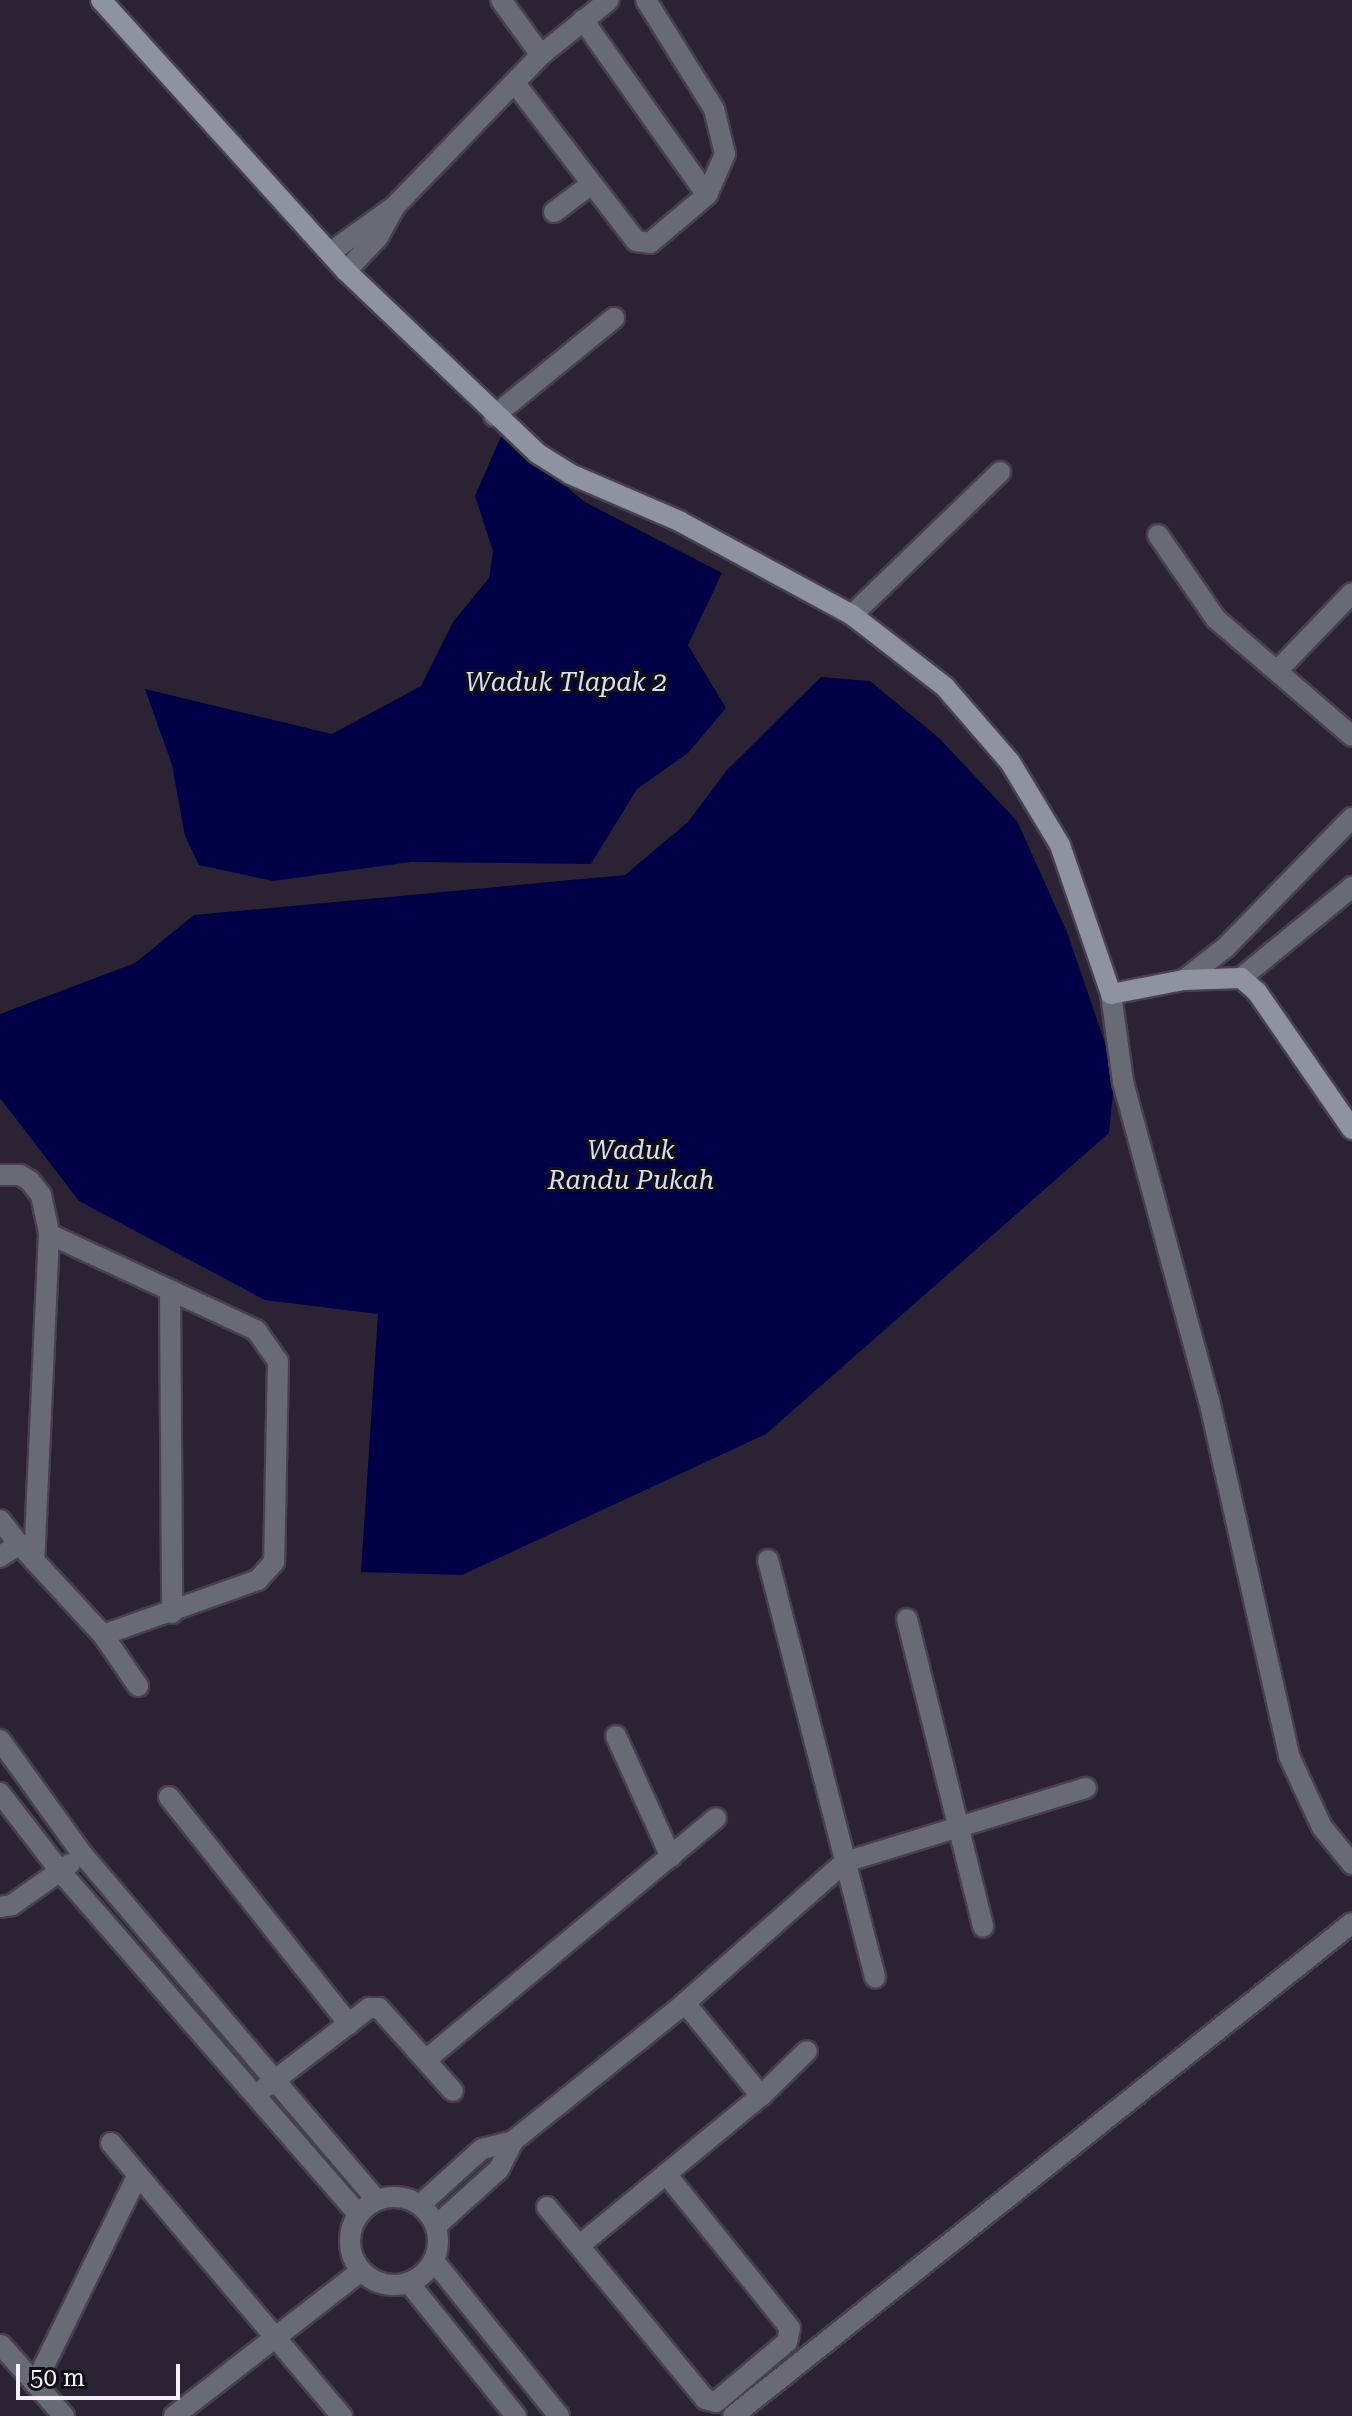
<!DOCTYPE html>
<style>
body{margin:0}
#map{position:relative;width:1352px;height:2416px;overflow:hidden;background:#2b2333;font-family:"Roboto Serif",serif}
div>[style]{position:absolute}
.water>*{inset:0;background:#000046}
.roads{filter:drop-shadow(2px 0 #47404f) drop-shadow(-2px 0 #47404f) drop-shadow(0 2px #47404f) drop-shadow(0 -2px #47404f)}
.street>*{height:20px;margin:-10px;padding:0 10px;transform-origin:10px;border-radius:10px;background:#696b74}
.street>.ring{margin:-10px;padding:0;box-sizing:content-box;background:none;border:20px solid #696b74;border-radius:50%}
.secondary>*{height:20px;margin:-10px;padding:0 10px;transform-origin:10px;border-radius:10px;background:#8f92a0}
span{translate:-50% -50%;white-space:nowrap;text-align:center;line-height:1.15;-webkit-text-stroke:6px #110e15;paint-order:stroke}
.water-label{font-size:26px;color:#d6e1f6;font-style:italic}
.scale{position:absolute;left:16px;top:2364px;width:164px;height:36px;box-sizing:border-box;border:4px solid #f6f1fc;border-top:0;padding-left:10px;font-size:24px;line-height:28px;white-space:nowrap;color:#f6f1fc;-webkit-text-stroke:6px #110e15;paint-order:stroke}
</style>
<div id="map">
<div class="water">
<i style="clip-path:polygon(502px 434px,585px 502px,722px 573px,688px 645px,726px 708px,688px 753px,637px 789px,591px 864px,411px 862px,273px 881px,199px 865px,185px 836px,172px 765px,145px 689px,332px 734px,421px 686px,453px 622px,489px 578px,493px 551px,475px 496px)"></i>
<i style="clip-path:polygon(821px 677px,870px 681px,939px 738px,1017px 821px,1067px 932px,1115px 1072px,1109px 1133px,766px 1434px,462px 1575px,361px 1572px,378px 1314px,265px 1300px,79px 1201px,0 1098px,0 1014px,135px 963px,194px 915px,625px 875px,688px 822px,727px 770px)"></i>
</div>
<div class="roads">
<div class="street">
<i style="left:501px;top:0;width:68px;rotate:54deg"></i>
<i style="left:583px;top:20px;width:214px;rotate:54.7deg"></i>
<i style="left:517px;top:86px;width:195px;rotate:52.5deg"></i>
<i style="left:636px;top:241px;width:14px;rotate:8deg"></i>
<i style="left:650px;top:243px;width:75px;rotate:-40.1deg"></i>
<i style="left:707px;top:195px;width:45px;rotate:-66.3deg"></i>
<i style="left:725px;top:154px;width:46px;rotate:-103.7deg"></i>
<i style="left:714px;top:109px;width:128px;rotate:-122deg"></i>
<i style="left:554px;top:212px;width:45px;rotate:-36.9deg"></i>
<i style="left:331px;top:252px;width:79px;rotate:-35.7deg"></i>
<i style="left:395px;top:206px;width:210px;rotate:-46deg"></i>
<i style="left:541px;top:55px;width:87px;rotate:-39deg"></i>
<i style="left:346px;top:271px;width:47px;rotate:-46.7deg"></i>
<i style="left:378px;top:237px;width:35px;rotate:-61deg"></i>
<i style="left:494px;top:416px;width:155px;rotate:-39.2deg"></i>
<i style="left:1158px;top:535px;width:102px;rotate:55.4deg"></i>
<i style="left:1216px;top:619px;width:179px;rotate:40.7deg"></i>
<i style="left:852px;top:615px;width:206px;rotate:-44deg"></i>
<i style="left:1277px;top:671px;width:108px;rotate:-46.1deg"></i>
<i style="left:1241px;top:978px;width:144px;rotate:-39.3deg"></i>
<i style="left:1184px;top:980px;width:52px;rotate:-38deg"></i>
<i style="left:1225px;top:948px;width:182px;rotate:-45.7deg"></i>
<i style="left:1111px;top:994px;width:89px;rotate:82.2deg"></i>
<i style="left:1123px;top:1082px;width:329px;rotate:74.9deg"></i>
<i style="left:1209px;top:1400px;width:365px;rotate:77.3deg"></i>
<i style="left:1289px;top:1756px;width:78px;rotate:65.1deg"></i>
<i style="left:1322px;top:1827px;width:48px;rotate:51deg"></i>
<i style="left:0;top:1175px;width:20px"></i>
<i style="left:20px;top:1175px;width:12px;rotate:31deg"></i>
<i style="left:30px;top:1181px;width:18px;rotate:52deg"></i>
<i style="left:41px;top:1195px;width:40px;rotate:78deg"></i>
<i style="left:49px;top:1234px;width:327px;rotate:92.6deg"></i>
<i style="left:49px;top:1234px;width:228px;rotate:24.9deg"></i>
<i style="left:256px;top:1330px;width:38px;rotate:55deg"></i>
<i style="left:278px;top:1361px;width:201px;rotate:91.1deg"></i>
<i style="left:274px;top:1562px;width:24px;rotate:132deg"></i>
<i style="left:258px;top:1580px;width:164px;rotate:160.5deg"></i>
<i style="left:170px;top:1290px;width:323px;rotate:89.6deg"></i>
<i style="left:0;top:1520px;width:31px;rotate:52deg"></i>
<i style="left:19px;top:1544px;width:23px;rotate:146deg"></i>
<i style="left:19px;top:1544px;width:124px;rotate:47.3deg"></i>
<i style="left:103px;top:1635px;width:62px;rotate:55.5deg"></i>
<i style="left:768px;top:1560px;width:431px;rotate:75.6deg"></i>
<i style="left:907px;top:1619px;width:317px;rotate:76.1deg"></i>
<i style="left:616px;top:1736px;width:133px;rotate:65.6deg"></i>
<i style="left:0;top:1740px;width:142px;rotate:54.2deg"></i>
<i style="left:83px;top:1855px;width:452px;rotate:49.6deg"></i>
<i style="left:0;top:1793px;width:98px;rotate:52.4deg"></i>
<i style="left:60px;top:1871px;width:453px;rotate:49deg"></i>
<i style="left:169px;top:1797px;width:290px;rotate:51.6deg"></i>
<i style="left:0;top:1907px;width:12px;rotate:-9deg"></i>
<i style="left:12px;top:1905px;width:71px;rotate:-35.3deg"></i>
<i style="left:685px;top:2003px;width:120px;rotate:50.7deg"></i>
<i style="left:427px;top:2059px;width:376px;rotate:-39.8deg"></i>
<i style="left:266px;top:2087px;width:130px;rotate:-37.5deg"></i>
<i style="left:369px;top:2008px;width:10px"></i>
<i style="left:379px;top:2008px;width:111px;rotate:48.3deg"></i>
<i style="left:111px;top:2143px;width:358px;rotate:49.8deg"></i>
<i class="ring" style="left:350px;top:2197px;width:68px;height:68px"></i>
<i style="left:420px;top:2205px;width:84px;rotate:-42.1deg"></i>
<i style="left:482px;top:2149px;width:32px;rotate:-14deg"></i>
<i style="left:547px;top:2207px;width:249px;rotate:50.5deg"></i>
<i style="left:705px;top:2399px;width:11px;rotate:15deg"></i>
<i style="left:716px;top:2402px;width:93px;rotate:-40.2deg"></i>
<i style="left:787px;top:2342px;width:14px;rotate:-78deg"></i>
<i style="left:790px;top:2328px;width:198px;rotate:-128.8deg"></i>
<i style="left:436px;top:2226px;width:85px;rotate:-42.1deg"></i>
<i style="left:499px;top:2169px;width:31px;rotate:-63deg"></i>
<i style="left:513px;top:2141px;width:221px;rotate:-38.7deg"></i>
<i style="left:685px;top:2003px;width:213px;rotate:-41.4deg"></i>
<i style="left:845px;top:1862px;width:252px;rotate:-17.1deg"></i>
<i style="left:580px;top:2245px;width:234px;rotate:-39.5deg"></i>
<i style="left:761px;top:2096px;width:64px;rotate:-44.4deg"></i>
<i style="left:434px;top:2261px;width:199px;rotate:51.1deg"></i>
<i style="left:409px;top:2283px;width:171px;rotate:51.2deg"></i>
<i style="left:1px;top:2345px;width:95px;rotate:48.4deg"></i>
<i style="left:35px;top:2384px;width:233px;rotate:-63.8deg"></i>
<i style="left:174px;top:2416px;width:237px;rotate:-37.8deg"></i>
<i style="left:733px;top:2416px;width:791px;rotate:-38.54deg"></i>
</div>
<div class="secondary">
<i style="left:101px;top:0;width:365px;rotate:47.9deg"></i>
<i style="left:346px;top:271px;width:264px;rotate:43.6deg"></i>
<i style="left:537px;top:453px;width:39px;rotate:32deg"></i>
<i style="left:570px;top:474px;width:119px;rotate:23.3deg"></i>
<i style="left:679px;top:521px;width:197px;rotate:28.5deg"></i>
<i style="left:852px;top:615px;width:118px;rotate:37.7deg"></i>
<i style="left:945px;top:687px;width:99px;rotate:49.1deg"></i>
<i style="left:1010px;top:762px;width:97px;rotate:58.9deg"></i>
<i style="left:1060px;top:845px;width:157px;rotate:71.1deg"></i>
<i style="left:1111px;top:994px;width:74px;rotate:-10.9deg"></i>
<i style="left:1184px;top:980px;width:57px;rotate:-2deg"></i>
<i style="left:1241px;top:978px;width:21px;rotate:41deg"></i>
<i style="left:1257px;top:992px;width:167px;rotate:55.3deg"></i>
</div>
</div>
<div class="water-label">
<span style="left:566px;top:683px">Waduk Tlapak 2</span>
<span style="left:631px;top:1166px">Waduk<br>Randu Pukah</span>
</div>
<div class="scale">50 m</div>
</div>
